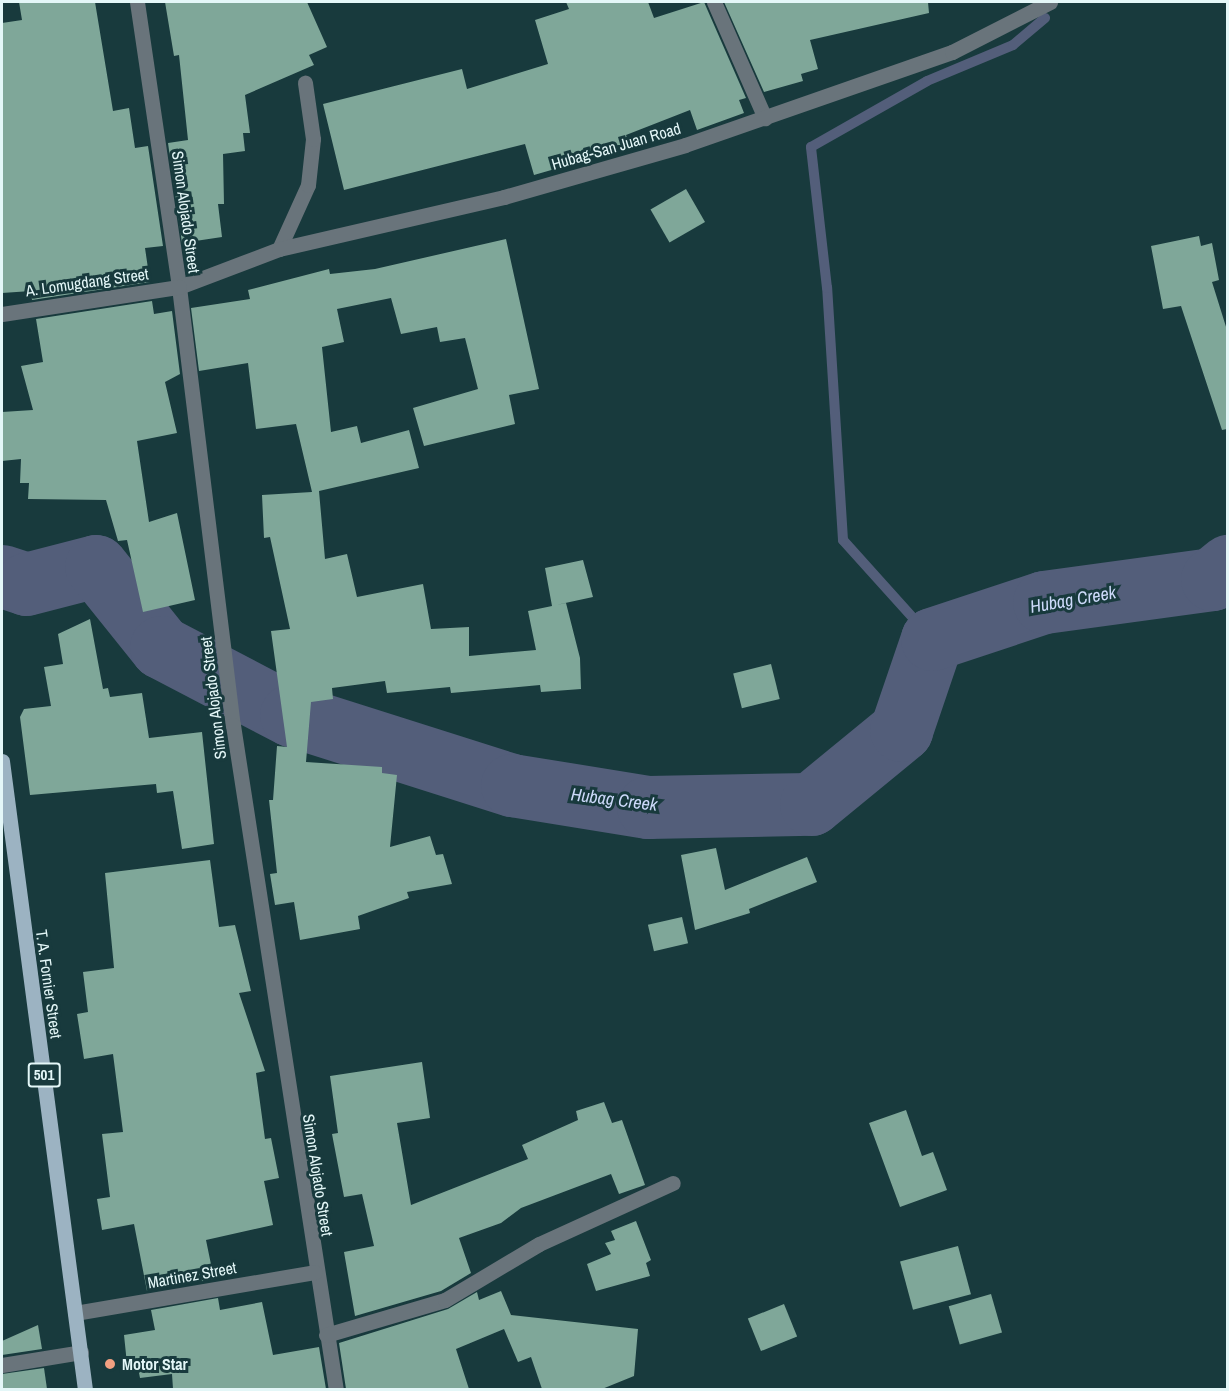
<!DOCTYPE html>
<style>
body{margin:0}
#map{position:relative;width:1229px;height:1391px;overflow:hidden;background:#183a3d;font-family:"Archivo Narrow",sans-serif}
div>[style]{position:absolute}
.stream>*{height:10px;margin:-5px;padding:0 5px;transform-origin:5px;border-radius:5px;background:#535e7a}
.river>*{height:63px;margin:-31.5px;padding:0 31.5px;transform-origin:31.5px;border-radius:31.5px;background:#535e7a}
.building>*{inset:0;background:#7fa799;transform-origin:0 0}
.service>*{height:15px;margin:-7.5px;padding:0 7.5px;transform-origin:7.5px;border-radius:7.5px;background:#69747b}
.minor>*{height:15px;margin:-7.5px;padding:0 7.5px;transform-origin:7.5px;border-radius:7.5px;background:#69747b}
.tertiary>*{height:15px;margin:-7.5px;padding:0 7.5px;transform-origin:7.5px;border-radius:7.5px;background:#69747b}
.primary>*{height:15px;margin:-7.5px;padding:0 7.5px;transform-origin:7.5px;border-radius:7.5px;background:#9cb3c2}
.dots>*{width:16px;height:16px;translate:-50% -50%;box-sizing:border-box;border:3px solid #183a3d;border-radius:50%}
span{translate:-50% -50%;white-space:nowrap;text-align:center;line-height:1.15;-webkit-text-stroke:6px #183a3d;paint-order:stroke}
.shield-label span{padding:2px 4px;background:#183a3d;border:2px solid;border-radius:4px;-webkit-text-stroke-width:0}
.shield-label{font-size:15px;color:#e4f7f8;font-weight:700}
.street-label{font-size:16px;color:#e4f7f8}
.poi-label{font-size:16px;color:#e4f7f8;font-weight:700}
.left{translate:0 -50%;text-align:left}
.water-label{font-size:18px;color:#cddafa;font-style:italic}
.frame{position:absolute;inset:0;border:3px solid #e4f7f8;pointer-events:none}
</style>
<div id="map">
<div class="stream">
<i style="left:932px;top:639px;width:133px;rotate:-132deg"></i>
<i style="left:843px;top:540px;width:253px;rotate:-93.6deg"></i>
<i style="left:827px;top:288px;width:142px;rotate:-96.5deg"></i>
<i style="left:811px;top:147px;width:133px;rotate:-29.6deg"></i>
<i style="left:927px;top:81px;width:93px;rotate:-22.7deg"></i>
<i style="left:1013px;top:45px;width:42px;rotate:-40.2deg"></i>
</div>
<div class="river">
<i style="left:2px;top:576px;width:25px;rotate:18deg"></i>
<i style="left:26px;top:584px;width:72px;rotate:-14.4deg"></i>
<i style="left:96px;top:566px;width:104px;rotate:51.3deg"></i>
<i style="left:161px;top:647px;width:147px;rotate:27.6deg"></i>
<i style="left:291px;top:715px;width:232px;rotate:17.6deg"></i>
<i style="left:512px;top:785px;width:138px;rotate:9.2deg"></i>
<i style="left:648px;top:807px;width:163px;rotate:-1.1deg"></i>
<i style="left:811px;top:804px;width:117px;rotate:-39.4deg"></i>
<i style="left:901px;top:730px;width:96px;rotate:-71.2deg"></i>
<i style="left:932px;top:639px;width:118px;rotate:-18.3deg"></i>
<i style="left:1044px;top:602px;width:170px;rotate:-7.8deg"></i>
<i style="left:1212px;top:579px;width:21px;rotate:-39deg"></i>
</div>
<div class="building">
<i style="clip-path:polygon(19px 2px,95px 2px,113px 111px,129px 108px,135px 148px,148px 146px,163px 246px,145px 248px,150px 282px,32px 300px,31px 291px,2px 293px,2px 23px,22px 20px)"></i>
<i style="clip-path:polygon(165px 2px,307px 2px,327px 47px,309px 55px,314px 65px,245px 95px,250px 133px,243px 133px,245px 151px,223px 154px,224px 204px,218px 204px,222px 237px,182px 243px,168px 143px,188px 140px,179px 55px,174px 56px)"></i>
<i style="clip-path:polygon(566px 2px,648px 2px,654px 18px,704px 2px,746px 98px,739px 100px,744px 113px,697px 130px,690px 110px,626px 135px,629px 144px,614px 152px,534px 175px,525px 144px,344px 190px,323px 104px,462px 69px,467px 89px,548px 64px,535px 20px,569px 9px)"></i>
<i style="clip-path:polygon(724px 2px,928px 2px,929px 13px,810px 40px,818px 69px,801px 74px,803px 81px,764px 92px)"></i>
<i style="left:686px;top:189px;width:38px;height:41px;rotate:60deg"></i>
<i style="clip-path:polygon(1199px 236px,1201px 246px,1212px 243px,1219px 280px,1212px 282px,1227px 330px,1227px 429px,1222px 430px,1181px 306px,1163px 309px,1151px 246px)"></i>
<i style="clip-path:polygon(506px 239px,539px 389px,509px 395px,515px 424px,424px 446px,413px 408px,478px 389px,465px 338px,440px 342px,437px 327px,401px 334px,391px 298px,337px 309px,344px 342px,322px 347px,331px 432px,357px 426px,361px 443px,409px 430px,419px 468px,319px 491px,325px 559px,347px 554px,357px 597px,423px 584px,431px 629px,469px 627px,469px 656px,536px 650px,528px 611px,552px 606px,545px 568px,583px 560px,593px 597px,556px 605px,566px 603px,580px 658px,581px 689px,541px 692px,540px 685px,451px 693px,450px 687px,387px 693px,385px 681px,332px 688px,333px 699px,311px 702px,306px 762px,382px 767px,382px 773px,397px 775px,390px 847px,430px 836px,436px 855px,443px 854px,452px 884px,407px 892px,409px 898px,358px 916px,360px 929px,300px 940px,294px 902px,275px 905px,270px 874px,277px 873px,269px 800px,273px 800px,277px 746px,287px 747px,271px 631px,290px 629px,270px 537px,264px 538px,262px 495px,312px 492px,296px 424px,256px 429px,248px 363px,199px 371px,191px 308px,250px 299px,248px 290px,329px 269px,330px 274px,375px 269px)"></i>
<i style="clip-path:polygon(152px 301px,154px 314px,172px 311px,180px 374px,165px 382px,177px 433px,137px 441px,149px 522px,177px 513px,195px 600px,143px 612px,127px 540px,118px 541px,106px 500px,28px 499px,29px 483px,20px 483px,21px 459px,2px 461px,2px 412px,33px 410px,21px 366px,43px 362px,36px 319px)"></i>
<i style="clip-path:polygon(90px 619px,103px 689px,108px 688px,110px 697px,142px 693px,149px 738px,202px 732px,214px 844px,182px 849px,173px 791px,157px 793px,156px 784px,30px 795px,20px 717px,24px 709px,51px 706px,44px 667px,63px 664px,58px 634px)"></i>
<i style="left:771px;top:664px;width:36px;height:39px;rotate:76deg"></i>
<i style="clip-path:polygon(716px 848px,725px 890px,807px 857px,817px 882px,749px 909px,750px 913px,695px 930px,681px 855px)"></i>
<i style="clip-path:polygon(210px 860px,219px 927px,235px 925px,251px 991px,239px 993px,265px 1071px,256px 1073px,265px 1139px,271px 1138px,279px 1178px,264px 1181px,273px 1225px,206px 1240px,214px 1279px,147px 1291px,134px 1224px,102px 1230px,97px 1199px,110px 1197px,102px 1134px,123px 1132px,113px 1054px,84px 1059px,77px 1014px,88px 1012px,83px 972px,114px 968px,105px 873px)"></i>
<i style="left:682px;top:917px;width:27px;height:35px;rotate:77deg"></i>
<i style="clip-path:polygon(422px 1062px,430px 1118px,397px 1123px,411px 1205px,528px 1159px,522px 1145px,578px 1120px,576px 1111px,604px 1102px,612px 1123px,622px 1120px,645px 1185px,619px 1194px,611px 1174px,521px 1208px,501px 1223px,459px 1238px,471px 1273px,441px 1291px,355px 1316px,344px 1252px,374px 1246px,362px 1194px,344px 1197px,332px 1134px,338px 1133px,330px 1076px)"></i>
<i style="clip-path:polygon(906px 1110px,922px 1156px,933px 1152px,947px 1190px,900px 1207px,869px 1123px)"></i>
<i style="clip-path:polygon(636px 1221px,651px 1260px,646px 1263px,650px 1276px,596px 1291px,587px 1264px,611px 1254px,605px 1243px,615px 1240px,611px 1231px)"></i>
<i style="left:958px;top:1246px;width:50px;height:60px;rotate:75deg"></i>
<i style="clip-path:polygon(501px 1291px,511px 1315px,638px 1329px,634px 1376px,602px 1389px,542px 1389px,531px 1357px,518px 1362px,504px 1329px,456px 1349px,469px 1389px,346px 1389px,339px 1343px,448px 1309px,477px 1292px,479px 1300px)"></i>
<i style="left:991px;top:1294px;width:40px;height:44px;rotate:74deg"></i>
<i style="clip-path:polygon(218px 1298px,220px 1310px,262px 1302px,273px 1355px,319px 1347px,326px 1389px,173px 1389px,172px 1374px,140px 1378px,137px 1363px,127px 1364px,124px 1335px,155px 1330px,151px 1310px)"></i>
<i style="left:784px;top:1304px;width:35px;height:39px;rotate:68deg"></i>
<i style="clip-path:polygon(38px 1325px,42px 1349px,2px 1355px,2px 1341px)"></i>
<i style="clip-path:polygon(44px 1368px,47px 1389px,2px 1389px,2px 1374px)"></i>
</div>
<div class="service">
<i style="left:279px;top:249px;width:70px;rotate:-65.6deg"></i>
<i style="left:308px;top:185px;width:46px;rotate:-83.8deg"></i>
<i style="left:313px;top:139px;width:57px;rotate:-98.1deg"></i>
</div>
<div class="minor">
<i style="left:137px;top:2px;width:288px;rotate:81.6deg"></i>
<i style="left:179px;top:287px;width:441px;rotate:83deg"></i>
<i style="left:233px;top:725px;width:673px;rotate:81.2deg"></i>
<i style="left:714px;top:2px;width:127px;rotate:66.3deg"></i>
<i style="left:179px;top:287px;width:107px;rotate:-20.8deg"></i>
<i style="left:279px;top:249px;width:231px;rotate:-13deg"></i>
<i style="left:504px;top:197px;width:188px;rotate:-16deg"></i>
<i style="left:685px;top:145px;width:283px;rotate:-19.2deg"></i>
<i style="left:952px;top:52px;width:110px;rotate:-27deg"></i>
<i style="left:75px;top:1313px;width:243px;rotate:-9.7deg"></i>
<i style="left:326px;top:1335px;width:124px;rotate:-16.4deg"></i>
<i style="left:445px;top:1300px;width:109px;rotate:-30.8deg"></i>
<i style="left:539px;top:1244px;width:147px;rotate:-24.5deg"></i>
<i style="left:2px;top:1365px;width:80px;rotate:-9.3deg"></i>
</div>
<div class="tertiary">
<i style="left:2px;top:314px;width:179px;rotate:-8.7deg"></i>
</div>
<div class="primary">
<i style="left:2px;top:761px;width:634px;rotate:82.48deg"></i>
</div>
<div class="dots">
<i style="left:110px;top:1364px;background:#f2a081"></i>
</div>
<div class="shield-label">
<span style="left:44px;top:1075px">501</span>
</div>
<div class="street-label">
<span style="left:616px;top:146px;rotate:-16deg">Hubag-San Juan Road</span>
<span style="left:186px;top:212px;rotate:82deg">Simon Alojado Street</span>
<span style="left:87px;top:282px;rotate:-8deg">A. Lomugdang Street</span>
<span style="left:213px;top:698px;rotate:-97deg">Simon Alojado Street</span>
<span style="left:49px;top:984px;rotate:82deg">T. A. Fornier Street</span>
<span style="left:318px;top:1175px;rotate:81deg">Simon Alojado Street</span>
<span style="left:192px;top:1275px;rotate:-10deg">Martinez Street</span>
</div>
<div class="poi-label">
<span class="left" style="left:122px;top:1364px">Motor Star</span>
</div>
<div class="water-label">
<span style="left:1073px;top:600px;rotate:-10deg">Hubag Creek</span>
<span style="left:614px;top:800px;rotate:7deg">Hubag Creek</span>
</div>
<div class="frame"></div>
</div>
